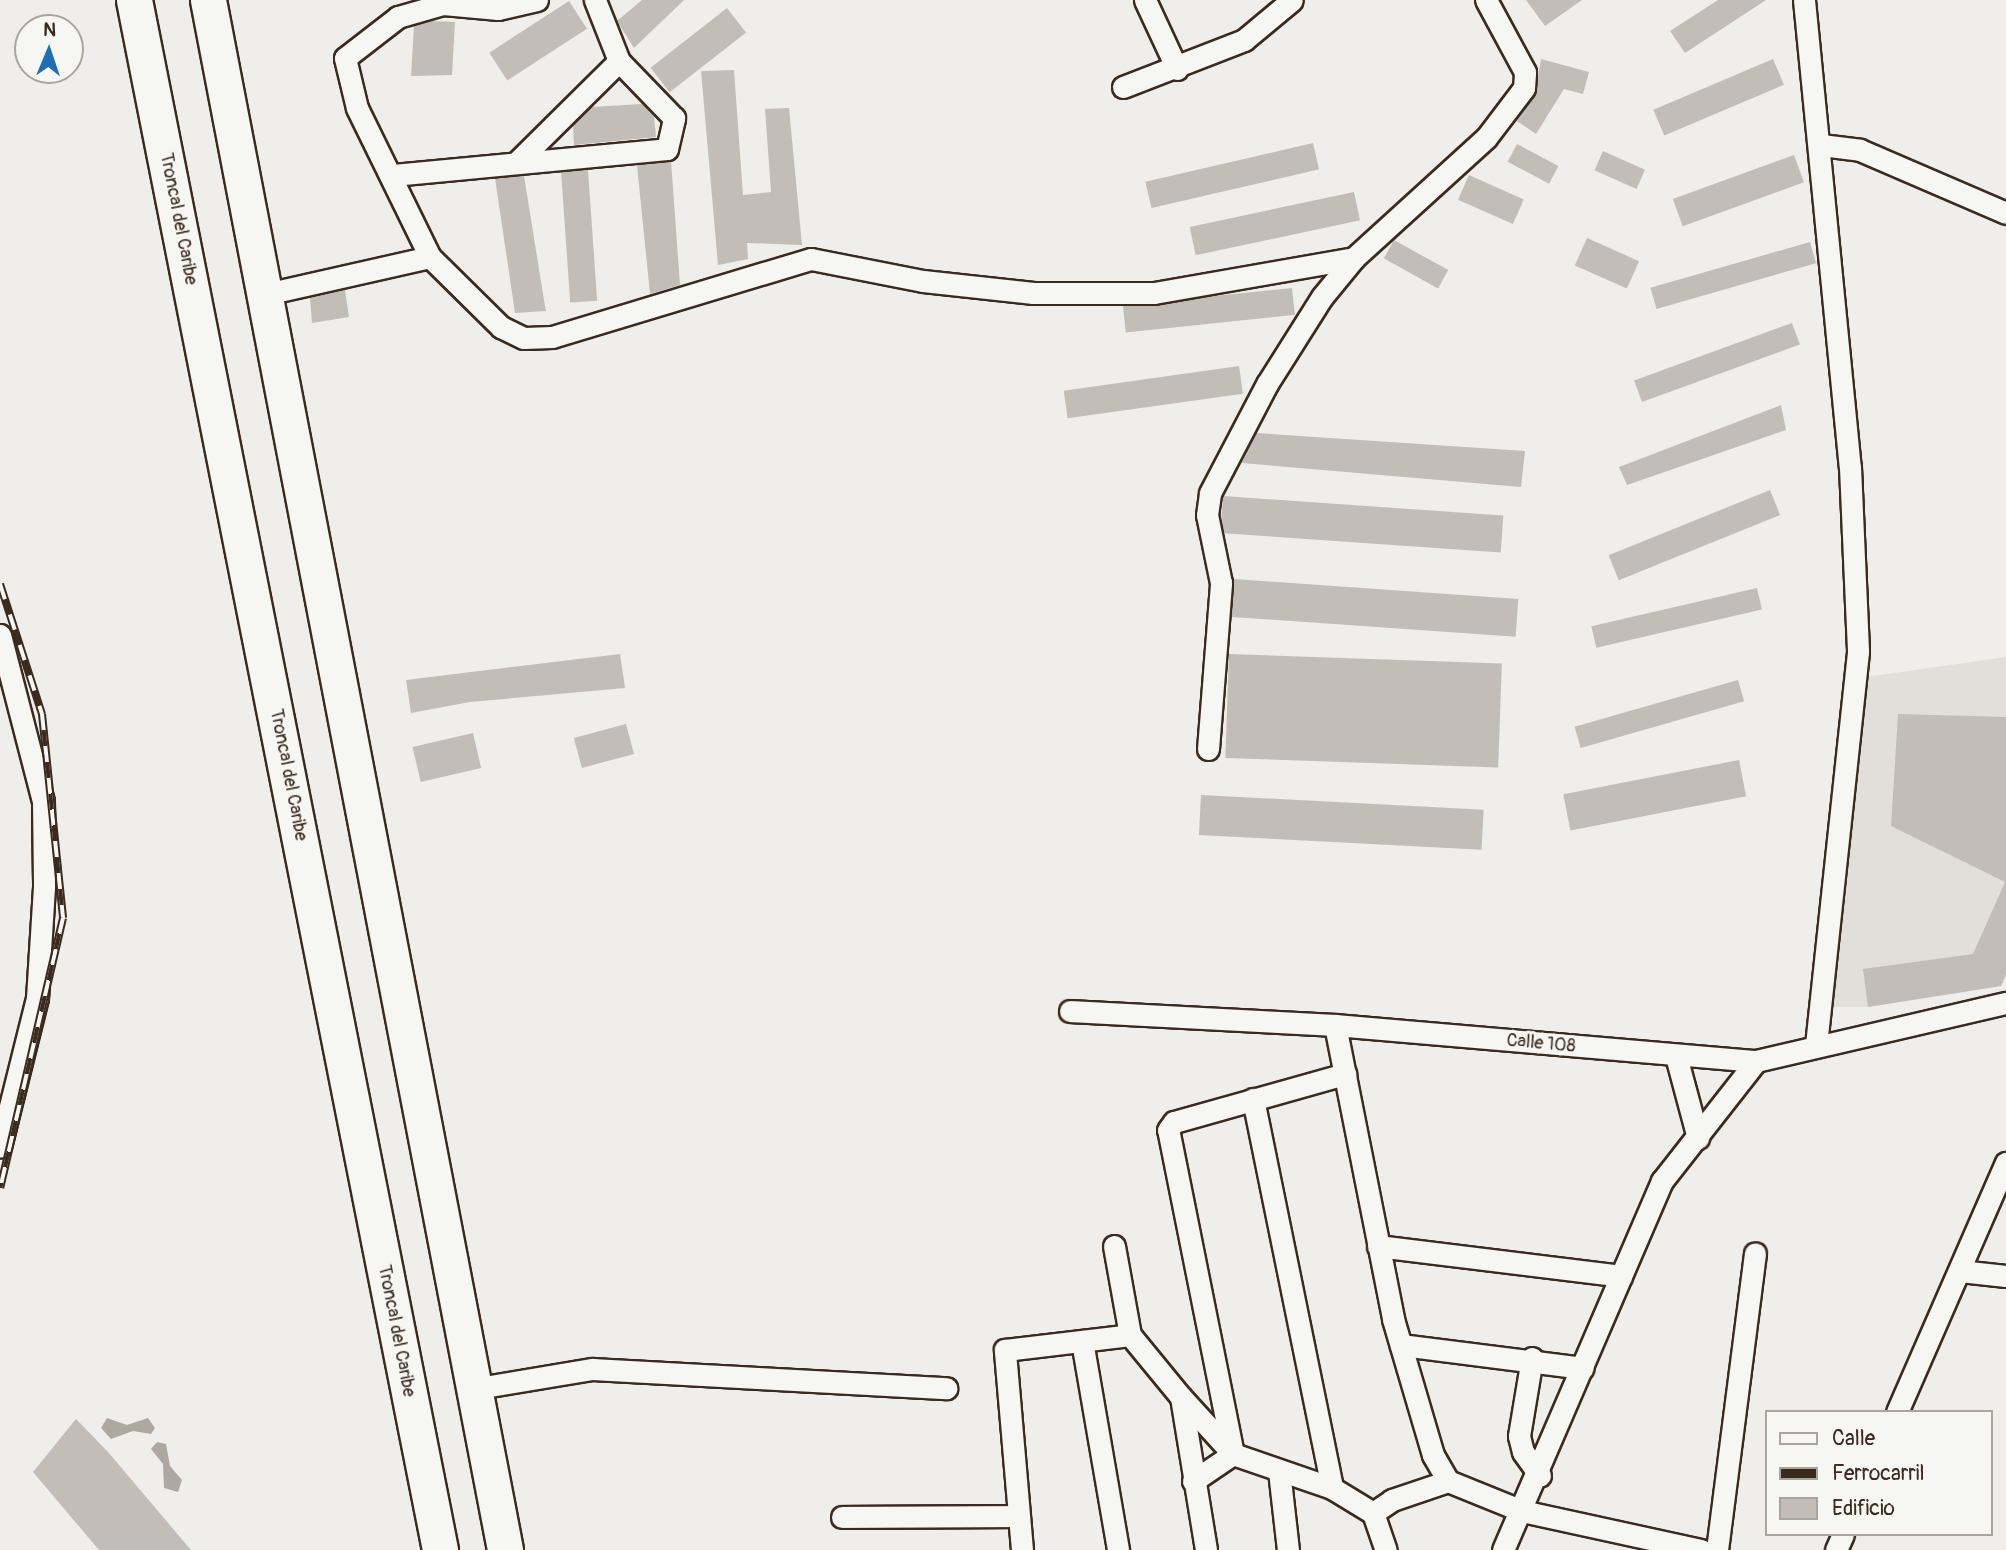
<!DOCTYPE html>
<style>
body{margin:0}
#map{position:relative;width:2006px;height:1550px;overflow:hidden;background:#efeeea;font-family:Pangolin,sans-serif}
div>[style]{position:absolute}
.built>*{inset:0;background:#e2dfdb}
.water>*{inset:0;background:#afa8a1}
.building>*{inset:0;background:#c2bdb7;transform-origin:0 0}
.roads{filter:drop-shadow(2px 0 #3b2a1e) drop-shadow(-2px 0 #3b2a1e) drop-shadow(0 2px #3b2a1e) drop-shadow(0 -2px #3b2a1e)}
.minor>*{height:21px;margin:-10.5px;padding:0 10.5px;transform-origin:10.5px;border-radius:10.5px;background:#f6f6f2}
.trunk>*{height:35px;margin:-17.5px;padding:0 17.5px;transform-origin:17.5px;border-radius:17.5px;background:#f6f6f2}
.rail>*{height:8px;margin-top:-4px;transform-origin:0;background:repeating-linear-gradient(90deg,#f6f6f2 0 16px,#3b2a1e 0 32px);box-sizing:border-box;border-block:2px solid #3b2a1e}
span{translate:-50% -50%;white-space:nowrap;text-align:center;line-height:1.15;-webkit-text-stroke:6px #f6f6f2;paint-order:stroke}
.street-label{font-size:18px;color:#3b2a1e}
.legend{position:absolute;left:1765px;top:1410px;width:228px;height:126px;box-sizing:border-box;background:#f6f6f2;border:2px solid #aba49d;margin:0;padding:9px 12px;list-style:none;font-size:21px;color:#3b2a1e}
.legend li{display:flex;align-items:center;gap:14px;height:35px}
.legend b{width:35px;border:2px solid #aba49d}
.north{position:absolute;left:14px;top:14px;width:70px;height:70px;box-sizing:border-box;background:#f6f6f2;border:2px solid #aba49d;border-radius:50%;rotate:2deg;font-size:19px;font-weight:700;line-height:28px;text-align:center;color:#3b2a1e}
.north::after{content:'';display:block;margin:auto;width:24px;height:32px;background:#1f6fb2;clip-path:polygon(50% 0,100% 100%,50% 72%,0 100%)}
</style>
<div id="map">
<div class="built">
<i style="clip-path:polygon(2006px 657px,2006px 975px,2001px 986px,1868px 1007px,1830px 1007px,1866px 677px)"></i>
</div>
<div class="water">
<i style="clip-path:polygon(107px 1418px,127px 1425px,148px 1418px,155px 1428px,151px 1434px,133px 1431px,111px 1439px,101px 1428px)"></i>
<i style="clip-path:polygon(157px 1442px,166px 1444px,170px 1466px,182px 1480px,178px 1492px,164px 1488px,163px 1464px,151px 1449px)"></i>
</div>
<div class="building">
<i style="clip-path:polygon(642px 0,684px 0,634px 48px,617px 21px)"></i>
<i style="clip-path:polygon(1526px 0,1582px 0,1545px 26px)"></i>
<i style="clip-path:polygon(1718px 0,1766px 0,1685px 53px,1670px 31px)"></i>
<i style="left:569px;top:1px;width:33px;height:95px;rotate:57deg"></i>
<i style="left:727px;top:8px;width:31px;height:97px;rotate:52deg"></i>
<i style="clip-path:polygon(431px 21px,455px 22px,452px 75px,411px 76px,414px 26px)"></i>
<i style="clip-path:polygon(1541px 59px,1589px 72px,1583px 94px,1564px 89px,1536px 134px,1517px 121px,1535px 95px)"></i>
<i style="left:1773px;top:59px;width:28px;height:130px;rotate:67deg"></i>
<i style="clip-path:polygon(734px 70px,743px 195px,771px 192px,765px 109px,789px 108px,802px 245px,747px 243px,748px 259px,718px 265px,701px 71px)"></i>
<i style="clip-path:polygon(642px 104px,654px 117px,656px 137px,574px 145px,573px 125px,591px 107px)"></i>
<i style="left:1313px;top:143px;width:27px;height:172px;rotate:77deg"></i>
<i style="left:1517px;top:144px;width:47px;height:20px;rotate:28deg"></i>
<i style="left:1603px;top:151px;width:46px;height:21px;rotate:24deg"></i>
<i style="left:1794px;top:155px;width:29px;height:129px;rotate:70deg"></i>
<i style="clip-path:polygon(671px 161px,680px 285px,650px 294px,637px 165px)"></i>
<i style="left:588px;top:170px;width:131px;height:27px;rotate:86deg"></i>
<i style="left:1469px;top:175px;width:60px;height:27px;rotate:24deg"></i>
<i style="clip-path:polygon(524px 176px,544px 300px,546px 311px,515px 313px,495px 178px)"></i>
<i style="left:1354px;top:192px;width:29px;height:168px;rotate:78deg"></i>
<i style="left:1587px;top:238px;width:57px;height:30px;rotate:24deg"></i>
<i style="left:1394px;top:240px;width:62px;height:21px;rotate:29deg"></i>
<i style="left:1810px;top:242px;width:22px;height:166px;rotate:74deg"></i>
<i style="left:1292px;top:288px;width:27px;height:170px;rotate:84deg"></i>
<i style="clip-path:polygon(345px 290px,349px 317px,312px 323px,310px 298px)"></i>
<i style="left:1792px;top:323px;width:23px;height:168px;rotate:70deg"></i>
<i style="left:1239px;top:366px;width:28px;height:177px;rotate:82deg"></i>
<i style="clip-path:polygon(1781px 405px,1786px 430px,1627px 485px,1619px 467px)"></i>
<i style="clip-path:polygon(1256px 433px,1525px 451px,1521px 487px,1242px 463px)"></i>
<i style="left:1770px;top:490px;width:27px;height:174px;rotate:68deg"></i>
<i style="left:1223px;top:496px;width:281px;height:37px;rotate:4deg"></i>
<i style="left:1234px;top:579px;width:285px;height:38px;rotate:4deg"></i>
<i style="left:1757px;top:588px;width:22px;height:170px;rotate:77deg"></i>
<i style="clip-path:polygon(620px 654px,625px 688px,470px 702px,411px 713px,406px 680px)"></i>
<i style="left:1229px;top:654px;width:273px;height:104px;rotate:2deg"></i>
<i style="left:1738px;top:680px;width:22px;height:170px;rotate:74deg"></i>
<i style="clip-path:polygon(1898px 714px,2006px 717px,2006px 975px,2001px 986px,1868px 1007px,1863px 969px,1973px 954px,2005px 882px,1891px 826px)"></i>
<i style="left:626px;top:724px;width:31px;height:54px;rotate:75deg"></i>
<i style="left:473px;top:733px;width:36px;height:62px;rotate:77deg"></i>
<i style="left:1739px;top:760px;width:37px;height:179px;rotate:79deg"></i>
<i style="left:1201px;top:795px;width:283px;height:40px;rotate:3deg"></i>
<i style="clip-path:polygon(76px 1419px,108px 1452px,191px 1550px,99px 1550px,33px 1472px)"></i>
</div>
<div class="roads">
<div class="minor">
<i style="left:537px;top:0;width:40px;rotate:167deg"></i>
<i style="left:498px;top:9px;width:55px;rotate:-174.8deg"></i>
<i style="left:443px;top:4px;width:47px;rotate:163.9deg"></i>
<i style="left:398px;top:17px;width:67px;rotate:142.3deg"></i>
<i style="left:345px;top:58px;width:51px;rotate:76.5deg"></i>
<i style="left:357px;top:108px;width:166px;rotate:63.9deg"></i>
<i style="left:430px;top:257px;width:100px;rotate:44.6deg"></i>
<i style="left:501px;top:327px;width:25px;rotate:26deg"></i>
<i style="left:524px;top:338px;width:28px;rotate:-2deg"></i>
<i style="left:552px;top:337px;width:270px;rotate:-16.8deg"></i>
<i style="left:811px;top:259px;width:114px;rotate:11.1deg"></i>
<i style="left:923px;top:281px;width:111px;rotate:6.2deg"></i>
<i style="left:1033px;top:293px;width:121px"></i>
<i style="left:1154px;top:293px;width:203px;rotate:-9.9deg"></i>
<i style="left:1145px;top:0;width:76px;rotate:65.1deg"></i>
<i style="left:1804px;top:0;width:469px;rotate:84.4deg"></i>
<i style="left:1850px;top:467px;width:185px;rotate:87.5deg"></i>
<i style="left:1858px;top:652px;width:393px;rotate:96.1deg"></i>
<i style="left:1123px;top:87px;width:130px;rotate:-21.2deg"></i>
<i style="left:1244px;top:40px;width:62px;rotate:-39.8deg"></i>
<i style="left:1821px;top:145px;width:39px;rotate:7deg"></i>
<i style="left:1860px;top:150px;width:159px;rotate:23.3deg"></i>
<i style="left:516px;top:163px;width:145px;rotate:-44.7deg"></i>
<i style="left:393px;top:175px;width:275px;rotate:-5.4deg"></i>
<i style="left:667px;top:149px;width:32px;rotate:-77deg"></i>
<i style="left:674px;top:118px;width:79px;rotate:-134deg"></i>
<i style="left:619px;top:61px;width:66px;rotate:-111.5deg"></i>
<i style="left:266px;top:294px;width:168px;rotate:-12.7deg"></i>
<i style="left:0;top:635px;width:171px;rotate:75.5deg"></i>
<i style="left:43px;top:801px;width:86px;rotate:89.3deg"></i>
<i style="left:44px;top:887px;width:111px;rotate:93.6deg"></i>
<i style="left:37px;top:998px;width:153px;rotate:104deg"></i>
<i style="left:1208px;top:749px;width:167px;rotate:-85.5deg"></i>
<i style="left:1221px;top:583px;width:69px;rotate:-101.6deg"></i>
<i style="left:1207px;top:515px;width:22px;rotate:-82deg"></i>
<i style="left:1210px;top:493px;width:123px;rotate:-62.4deg"></i>
<i style="left:1267px;top:384px;width:103px;rotate:-57.7deg"></i>
<i style="left:1322px;top:297px;width:50px;rotate:-50.6deg"></i>
<i style="left:1354px;top:258px;width:178px;rotate:-42.3deg"></i>
<i style="left:1486px;top:138px;width:63px;rotate:-52.8deg"></i>
<i style="left:1524px;top:88px;width:16px;rotate:-86deg"></i>
<i style="left:1525px;top:72px;width:82px;rotate:-118.4deg"></i>
<i style="left:1070px;top:1011px;width:265px;rotate:3deg"></i>
<i style="left:1335px;top:1025px;width:423px;rotate:4.9deg"></i>
<i style="left:1756px;top:1061px;width:257px;rotate:-13.1deg"></i>
<i style="left:1335px;top:1025px;width:300px;rotate:78.8deg"></i>
<i style="left:1393px;top:1319px;width:142px;rotate:73.6deg"></i>
<i style="left:1433px;top:1455px;width:30px;rotate:60deg"></i>
<i style="left:1448px;top:1481px;width:80px;rotate:22.1deg"></i>
<i style="left:1522px;top:1511px;width:183px;rotate:12.3deg"></i>
<i style="left:1676px;top:1056px;width:85px;rotate:75deg"></i>
<i style="left:1253px;top:1099px;width:397px;rotate:78.5deg"></i>
<i style="left:1114px;top:1246px;width:90px;rotate:79.8deg"></i>
<i style="left:1130px;top:1335px;width:80px;rotate:50.6deg"></i>
<i style="left:1181px;top:1397px;width:77px;rotate:47.6deg"></i>
<i style="left:1233px;top:1454px;width:105px;rotate:19deg"></i>
<i style="left:1332px;top:1488px;width:48px;rotate:31.4deg"></i>
<i style="left:1373px;top:1513px;width:39px;rotate:71deg"></i>
<i style="left:1378px;top:1246px;width:245px;rotate:7deg"></i>
<i style="left:1960px;top:1271px;width:46px;rotate:6.2deg"></i>
<i style="left:1082px;top:1341px;width:212px;rotate:80.2deg"></i>
<i style="left:1401px;top:1345px;width:183px;rotate:7.2deg"></i>
<i style="left:1532px;top:1358px;width:79px;rotate:99.5deg"></i>
<i style="left:1519px;top:1436px;width:16px;rotate:76deg"></i>
<i style="left:1523px;top:1452px;width:29px;rotate:54deg"></i>
<i style="left:472px;top:1389px;width:122px;rotate:-9.5deg"></i>
<i style="left:592px;top:1369px;width:355px;rotate:3.1deg"></i>
<i style="left:1181px;top:1397px;width:155px;rotate:80.7deg"></i>
<i style="left:1897px;top:1412px;width:272px;rotate:-66.4deg"></i>
<i style="left:1279px;top:1471px;width:80px;rotate:83.5deg"></i>
<i style="left:1193px;top:1481px;width:48px;rotate:-34deg"></i>
<i style="left:1233px;top:1454px;width:330px;rotate:-101.3deg"></i>
<i style="left:1168px;top:1130px;width:10px;rotate:-53deg"></i>
<i style="left:1174px;top:1122px;width:178px;rotate:-15.7deg"></i>
<i style="left:1373px;top:1513px;width:23px;rotate:-34deg"></i>
<i style="left:1392px;top:1500px;width:59px;rotate:-18.7deg"></i>
<i style="left:842px;top:1517px;width:174px;rotate:-0.3deg"></i>
<i style="left:1022px;top:1550px;width:201px;rotate:-94.9deg"></i>
<i style="left:1005px;top:1350px;width:126px;rotate:-6.8deg"></i>
<i style="left:1503px;top:1550px;width:402px;rotate:-66.7deg"></i>
<i style="left:1662px;top:1181px;width:152px;rotate:-51.9deg"></i>
<i style="left:1717px;top:1550px;width:299px;rotate:-82.7deg"></i>
<i style="left:1836px;top:1550px;width:17px;rotate:-66deg"></i>
</div>
<div class="trunk">
<i style="left:134px;top:0;width:1580px;rotate:78.83deg"></i>
<i style="left:208px;top:0;width:1578px;rotate:79.15deg"></i>
</div>
</div>
<div class="rail">
<i style="left:0;top:584px;width:137px;rotate:72.1deg"></i>
<i style="left:42px;top:714px;width:205px;rotate:84.1deg"></i>
<i style="left:63px;top:918px;width:277px;rotate:103.1deg"></i>
</div>
<div class="street-label">
<span style="left:178px;top:219px;rotate:79deg">Troncal del Caribe</span>
<span style="left:288px;top:775px;rotate:79deg">Troncal del Caribe</span>
<span style="left:1541px;top:1044px;rotate:5deg">Calle 108</span>
<span style="left:396px;top:1331px;rotate:79deg">Troncal del Caribe</span>
</div>
<ul class="legend">
<li><b style="height:9px;background:#f6f6f2"></b>Calle</li>
<li><b style="height:9px;background:#3b2a1e"></b>Ferrocarril</li>
<li><b style="height:19px;background:#c2bdb7"></b>Edificio</li>
</ul>
<div class="north">N</div>
</div>
